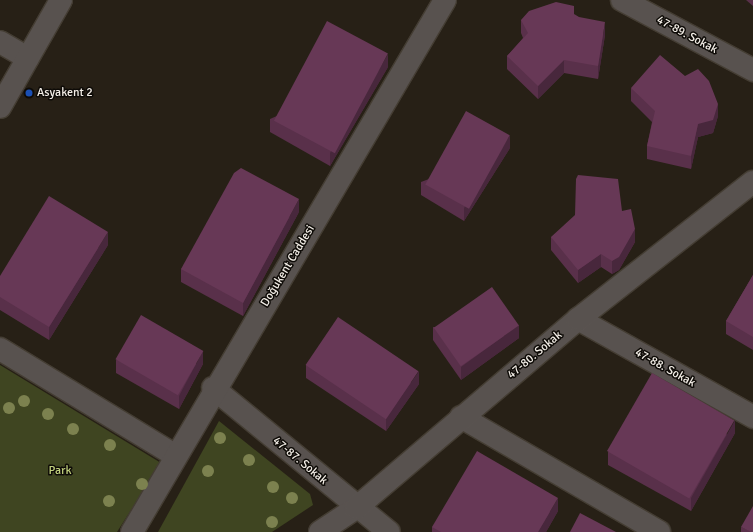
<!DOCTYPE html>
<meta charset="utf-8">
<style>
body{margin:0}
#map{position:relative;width:753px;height:532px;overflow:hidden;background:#272016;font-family:Signika,sans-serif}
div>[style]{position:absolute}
.green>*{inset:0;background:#3f4521}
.roads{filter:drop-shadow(1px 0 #443d33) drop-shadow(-1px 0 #443d33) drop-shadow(0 1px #443d33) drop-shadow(0 -1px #443d33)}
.street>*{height:22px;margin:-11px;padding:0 11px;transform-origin:11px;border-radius:11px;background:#58524f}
.trees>*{width:12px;height:12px;margin:-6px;border-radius:50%;background:#7c814f}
.wall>*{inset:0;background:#59304a}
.shaded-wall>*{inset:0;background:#48273c}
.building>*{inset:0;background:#673856;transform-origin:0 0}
.dots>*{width:11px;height:11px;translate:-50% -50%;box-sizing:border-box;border:2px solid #0e0b07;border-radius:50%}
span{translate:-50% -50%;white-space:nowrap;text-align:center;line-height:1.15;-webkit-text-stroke:3px #0e0b07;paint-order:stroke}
.street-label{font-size:12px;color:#f3eee7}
.poi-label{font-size:12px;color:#f3eee7}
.left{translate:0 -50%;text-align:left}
.park-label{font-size:12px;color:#c2d17e}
</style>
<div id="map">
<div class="green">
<i style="clip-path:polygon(0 365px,161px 463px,117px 532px,0 532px)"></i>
<i style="clip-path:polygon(219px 421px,310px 494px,313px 505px,272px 532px,158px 532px)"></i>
</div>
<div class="roads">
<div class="street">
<i style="left:622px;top:0;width:149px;rotate:28.1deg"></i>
<i style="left:0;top:42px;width:32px;rotate:30deg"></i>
<i style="left:0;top:107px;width:123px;rotate:-60.3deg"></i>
<i style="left:578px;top:319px;width:201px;rotate:29.2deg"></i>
<i style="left:0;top:349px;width:204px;rotate:31.3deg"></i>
<i style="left:213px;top:388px;width:227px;rotate:39.3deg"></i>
<i style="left:461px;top:417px;width:229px;rotate:30.1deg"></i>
<i style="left:132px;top:532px;width:617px;rotate:-59.53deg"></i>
<i style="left:320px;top:532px;width:43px;rotate:-33.7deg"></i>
<i style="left:356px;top:508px;width:292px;rotate:-40.4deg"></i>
<i style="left:578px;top:319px;width:222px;rotate:-38.1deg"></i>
</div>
</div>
<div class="trees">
<i style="left:24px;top:401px"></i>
<i style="left:9px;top:408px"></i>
<i style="left:48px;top:414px"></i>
<i style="left:73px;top:429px"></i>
<i style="left:220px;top:438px"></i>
<i style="left:110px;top:445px"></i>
<i style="left:249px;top:460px"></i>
<i style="left:208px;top:471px"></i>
<i style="left:142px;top:484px"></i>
<i style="left:273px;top:487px"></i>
<i style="left:292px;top:498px"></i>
<i style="left:109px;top:501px"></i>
<i style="left:272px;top:522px"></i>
</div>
<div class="wall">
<i style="clip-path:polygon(746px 0,753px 0,753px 6px)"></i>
<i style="clip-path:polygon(574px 15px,605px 35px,598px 79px,564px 73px,538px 99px,507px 69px,507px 56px,523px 38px,521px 33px,521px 20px)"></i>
<i style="clip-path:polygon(388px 67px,330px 166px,270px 132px,270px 119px)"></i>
<i style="clip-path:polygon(631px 88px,718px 116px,713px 133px,698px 137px,691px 169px,647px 159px,647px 146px,652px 122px,631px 101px)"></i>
<i style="clip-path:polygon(510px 148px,464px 221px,421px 195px,421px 182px)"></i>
<i style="clip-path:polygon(622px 211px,635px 242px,619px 270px,612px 274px,601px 267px,578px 283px,551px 250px,551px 237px)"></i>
<i style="clip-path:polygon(299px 212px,243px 316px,181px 282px,181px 269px)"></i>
<i style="clip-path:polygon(108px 245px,49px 340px,0 310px,0 276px)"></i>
<i style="clip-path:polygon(753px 275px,753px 350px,726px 334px,726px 321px)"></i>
<i style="clip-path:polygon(433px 327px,519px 338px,461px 380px,433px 340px)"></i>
<i style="clip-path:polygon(116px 360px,203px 364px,179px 409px,116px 373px)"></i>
<i style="clip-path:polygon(306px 365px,419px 384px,386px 431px,306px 378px)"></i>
<i style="clip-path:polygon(735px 433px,691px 511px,608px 465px,608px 452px)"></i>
<i style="clip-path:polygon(558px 511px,546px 532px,432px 532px,432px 527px)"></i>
<i style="clip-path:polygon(741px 527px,753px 532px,741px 532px)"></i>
</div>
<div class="shaded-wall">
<i style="clip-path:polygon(605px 22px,605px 35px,598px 79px,598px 66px)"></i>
<i style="clip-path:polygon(388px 54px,388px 67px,330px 166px,330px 153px)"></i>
<i style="clip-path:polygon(564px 60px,564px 73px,538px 99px,538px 86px)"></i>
<i style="clip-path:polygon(718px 104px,718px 116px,713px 133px,698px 137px,691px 169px,691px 156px,698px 124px)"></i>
<i style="clip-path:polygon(510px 135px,510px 148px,464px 221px,464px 208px)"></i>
<i style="clip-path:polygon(299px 199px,299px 212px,243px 316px,243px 303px)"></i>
<i style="clip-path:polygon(635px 229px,635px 242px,619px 270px,612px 274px,612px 261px)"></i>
<i style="clip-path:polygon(108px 232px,108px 245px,49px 340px,49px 327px)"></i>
<i style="clip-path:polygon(601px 254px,601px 267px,578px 283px,578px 270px)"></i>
<i style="clip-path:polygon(519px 325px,519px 338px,461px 380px,461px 367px)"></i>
<i style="clip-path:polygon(203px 351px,203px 364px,179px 409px,179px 396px)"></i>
<i style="clip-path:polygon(419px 371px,419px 384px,386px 431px,386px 418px)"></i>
<i style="clip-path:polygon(735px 420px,735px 433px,691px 511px,691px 498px)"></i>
<i style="clip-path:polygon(558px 498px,558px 511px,546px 532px,538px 532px)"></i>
</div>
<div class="building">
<i style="clip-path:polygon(556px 2px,574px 6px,574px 14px,579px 17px,605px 22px,598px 66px,564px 60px,538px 86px,507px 56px,528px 33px,521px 20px,529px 11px)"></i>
<i style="left:327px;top:21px;width:69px;height:113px;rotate:28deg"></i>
<i style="clip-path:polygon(660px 55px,685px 76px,698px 69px,709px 81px,718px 104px,713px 120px,698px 124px,691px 156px,647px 146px,655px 111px,631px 88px)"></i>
<i style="left:466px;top:111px;width:50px;height:84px;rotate:29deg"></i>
<i style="clip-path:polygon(241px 168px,299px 199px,243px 303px,181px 269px,234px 173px)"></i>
<i style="clip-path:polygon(578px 175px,618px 179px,622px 211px,631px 209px,635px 229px,619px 257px,612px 261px,601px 254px,578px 270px,551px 237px,575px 215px,576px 179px)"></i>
<i style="clip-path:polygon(49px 196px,108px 232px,49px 327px,0 297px,0 276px)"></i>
<i style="clip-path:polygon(753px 275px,753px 337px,726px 321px)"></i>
<i style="left:492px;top:287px;width:47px;height:71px;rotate:55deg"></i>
<i style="left:141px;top:315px;width:72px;height:51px;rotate:30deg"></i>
<i style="left:338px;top:317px;width:97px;height:58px;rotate:34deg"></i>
<i style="left:652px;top:373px;width:95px;height:90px;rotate:30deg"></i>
<i style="clip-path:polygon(477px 451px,558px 498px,538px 532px,441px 532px,432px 527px)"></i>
<i style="clip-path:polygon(753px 506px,753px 532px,751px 532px,741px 527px)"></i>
<i style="clip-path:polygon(580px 513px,616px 532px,570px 532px)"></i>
</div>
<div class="dots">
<i style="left:29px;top:93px;background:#1a4fb4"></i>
</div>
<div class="street-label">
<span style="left:687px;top:35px;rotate:28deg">47-89. Sokak</span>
<span style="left:288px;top:266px;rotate:-59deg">Doğukent Caddesi</span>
<span style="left:535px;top:355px;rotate:-40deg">47-80. Sokak</span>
<span style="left:665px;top:368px;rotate:29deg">47-88. Sokak</span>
<span style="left:300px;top:461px;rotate:40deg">47-87. Sokak</span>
</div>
<div class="poi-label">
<span class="left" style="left:37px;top:93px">Asyakent 2</span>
</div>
<div class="park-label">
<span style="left:60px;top:471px">Park</span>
</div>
</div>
